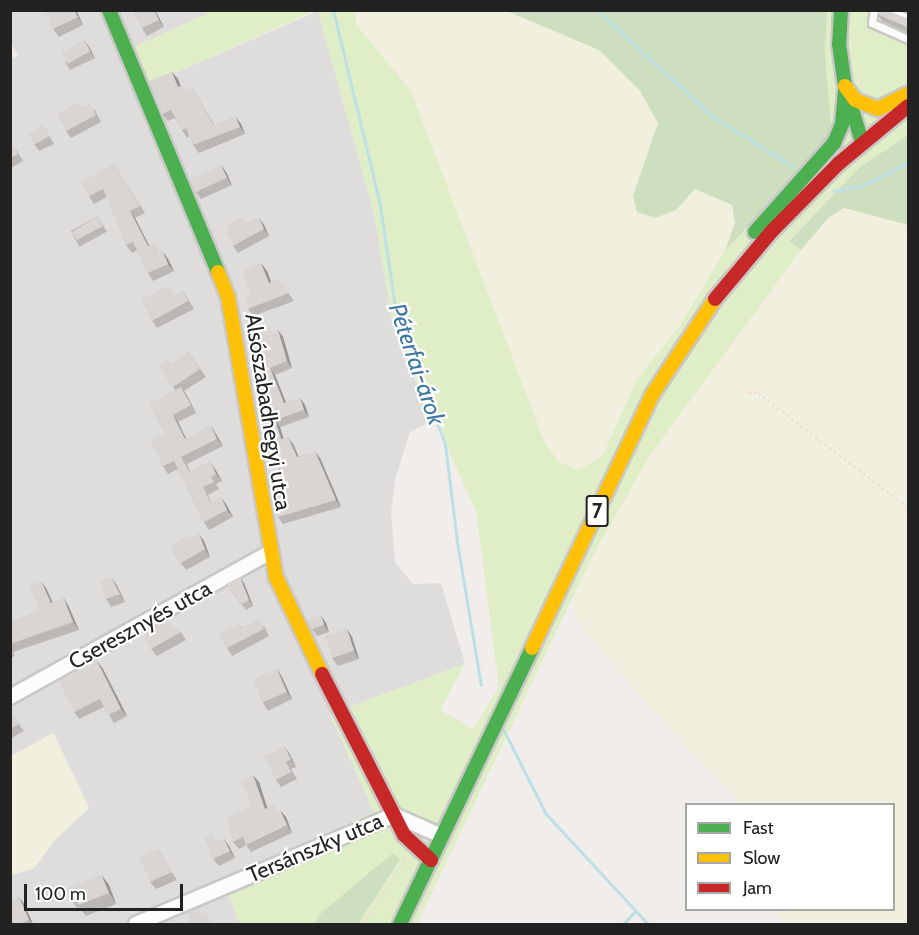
<!DOCTYPE html>
<meta charset="utf-8">
<style>
body{margin:0}
#map{position:relative;width:919px;height:935px;overflow:hidden;background:#f0edea;font-family:Cabin,sans-serif}
div>[style]{position:absolute}
.residential>*{inset:0;background:#dfdddc}
.farmland>*{inset:0;background:#f1efdd}
.grass>*{inset:0;background:#e0eec7}
.forest>*{inset:0;background:#cddfbe}
.stream>*{height:3px;margin:-1.5px;padding:0 1.5px;transform-origin:1.5px;border-radius:1.5px;background:#bce0e5}
.path>*{height:2px;margin-top:-1px;transform-origin:0;background:repeating-linear-gradient(90deg,#eddbda 0 3px,transparent 0 6px)}
.roads{filter:drop-shadow(2px 0 #c9c8c6) drop-shadow(-2px 0 #c9c8c6) drop-shadow(0 2px #c9c8c6) drop-shadow(0 -2px #c9c8c6)}
.lane>*{height:7px;margin:-3.5px;padding:0 3.5px;transform-origin:3.5px;border-radius:3.5px;background:#fdfcfc}
.street>*{height:14px;margin:-7px;padding:0 7px;transform-origin:7px;border-radius:7px;background:#fdfcfc}
.fast>*{height:14px;margin:-7px;padding:0 7px;transform-origin:7px;border-radius:7px;background:#4caf50}
.slow>*{height:14px;margin:-7px;padding:0 7px;transform-origin:7px;border-radius:7px;background:#ffc107}
.jam>*{height:14px;margin:-7px;padding:0 7px;transform-origin:7px;border-radius:7px;background:#c62828}
.wall>*{inset:0;background:#bbb7b5;transform-origin:0 0}
.shaded-wall>*{inset:0;background:#989594}
.building>*{inset:0;background:#d9d5d3;transform-origin:0 0}
span{translate:-50% -50%;white-space:nowrap;text-align:center;line-height:1.15;-webkit-text-stroke:4.5px #fff;paint-order:stroke}
.shield-label span{padding:2px 4px;background:#fff;border:2px solid;border-radius:4px;-webkit-text-stroke-width:0}
.shield-label{font-size:21px;color:#222;font-weight:700}
.street-label{font-size:22px;color:#222}
.water-label{font-size:24px;color:#3d79a1;font-style:italic}
.frame{position:absolute;inset:0;border:12px solid #222;pointer-events:none}
.legend{position:absolute;left:685px;top:803px;width:210px;height:108px;box-sizing:border-box;background:#fff;border:2px solid #a7a7a7;margin:0;padding:8px 10px;list-style:none;font-size:18px;color:#222}
.legend li{display:flex;align-items:center;gap:12px;height:30px}
.legend b{width:30px;border:2px solid #a7a7a7}
.scale{position:absolute;left:24px;top:884px;width:159px;height:27px;box-sizing:border-box;border:3px solid #222;border-top:0;padding-left:8px;font-size:18px;line-height:21px;white-space:nowrap;color:#222;-webkit-text-stroke:4px #fff;paint-order:stroke}
</style>
<div id="map">
<div class="residential">
<i style="clip-path:polygon(11px 11px,213px 11px,136px 46px,149px 84px,318px 11px,375px 217px,394px 331px,433px 420px,410px 432px,396px 476px,391px 513px,395px 562px,413px 584px,441px 583px,465px 664px,330px 714px,374px 812px,223px 879px,240px 924px,11px 924px,11px 875px,34px 868px,56px 839px,89px 808px,54px 734px,11px 756px,10px 60px,18px 56px,11px 42px)"></i>
</div>
<div class="farmland">
<i style="clip-path:polygon(355px 11px,507px 11px,600px 50px,640px 91px,658px 123px,633px 196px,655px 218px,676px 210px,695px 189px,732px 205px,735px 223px,725px 251px,681px 324px,636px 381px,603px 455px,579px 470px,559px 462px,545px 443px,411px 91px,356px 24px)"></i>
<i style="clip-path:polygon(844px 208px,908px 225px,908px 924px,786px 924px,773px 910px,894px 910px,894px 804px,742px 804px,690px 752px,584px 631px,573px 611px,574px 597px,592px 557px,650px 455px,801px 250px,828px 218px)"></i>
<i style="clip-path:polygon(53px 733px,89px 808px,56px 839px,34px 868px,11px 875px,11px 756px)"></i>
</div>
<div class="grass">
<i style="clip-path:polygon(213px 11px,315px 11px,149px 84px,135px 46px)"></i>
<i style="clip-path:polygon(318px 11px,355px 11px,356px 24px,411px 91px,545px 443px,559px 462px,579px 470px,603px 455px,636px 381px,681px 324px,725px 251px,832px 135px,825px 54px,827px 11px,908px 11px,908px 135px,860px 167px,789px 240px,801px 250px,650px 455px,592px 557px,417px 924px,358px 924px,400px 861px,320px 914px,314px 924px,240px 924px,223px 880px,374px 812px,330px 714px,465px 664px,440px 710px,473px 729px,499px 687px,476px 511px,394px 331px,375px 217px)"></i>
</div>
<div class="forest">
<i style="clip-path:polygon(507px 11px,827px 11px,825px 54px,832px 135px,725px 251px,735px 223px,732px 205px,695px 189px,676px 210px,655px 218px,637px 212px,633px 196px,658px 123px,640px 91px,599px 50px)"></i>
<i style="clip-path:polygon(908px 135px,908px 225px,844px 208px,828px 218px,801px 250px,789px 241px,860px 167px)"></i>
<i style="clip-path:polygon(393px 853px,400px 860px,358px 924px,314px 924px,320px 914px)"></i>
</div>
<div class="stream">
<i style="left:333px;top:10px;width:201px;rotate:76.4deg"></i>
<i style="left:380px;top:205px;width:111px;rotate:81.7deg"></i>
<i style="left:396px;top:315px;width:138px;rotate:69.2deg"></i>
<i style="left:445px;top:444px;width:99px;rotate:83deg"></i>
<i style="left:457px;top:542px;width:145px;rotate:80.5deg"></i>
<i style="left:597px;top:10px;width:158px;rotate:42.7deg"></i>
<i style="left:713px;top:117px;width:95px;rotate:31.7deg"></i>
<i style="left:833px;top:191px;width:29px;rotate:-10deg"></i>
<i style="left:862px;top:186px;width:51px;rotate:-26.6deg"></i>
<i style="left:503px;top:729px;width:95px;rotate:63.2deg"></i>
<i style="left:546px;top:814px;width:150px;rotate:47.2deg"></i>
<i style="left:623px;top:924px;width:16px;rotate:-47deg"></i>
</div>
<div class="path">
<i style="left:748px;top:393px;width:10px"></i>
<i style="left:758px;top:393px;width:189px;rotate:37.5deg"></i>
<i style="left:363px;top:924px;width:76px;rotate:-56.3deg"></i>
<i style="left:405px;top:861px;width:7px;rotate:-106deg"></i>
</div>
<div class="roads">
<div class="lane">
<i style="left:874px;top:10px;width:13px;rotate:99deg"></i>
<i style="left:872px;top:23px;width:39px;rotate:24deg"></i>
<i style="left:887px;top:10px;width:22px;rotate:21deg"></i>
</div>
<div class="street">
<i style="left:10px;top:697px;width:296px;rotate:-29.1deg"></i>
<i style="left:136px;top:924px;width:280px;rotate:-22.9deg"></i>
<i style="left:394px;top:815px;width:52px;rotate:23.6deg"></i>
</div>
<div class="fast">
<i style="left:109px;top:10px;width:284px;rotate:67.4deg"></i>
<i style="left:841px;top:10px;width:34px;rotate:93deg"></i>
<i style="left:839px;top:44px;width:42px;rotate:81.9deg"></i>
<i style="left:848px;top:96px;width:48px;rotate:73.1deg"></i>
<i style="left:755px;top:232px;width:119px;rotate:-48.4deg"></i>
<i style="left:834px;top:143px;width:21px;rotate:-67deg"></i>
<i style="left:842px;top:124px;width:38px;rotate:-85deg"></i>
<i style="left:400px;top:924px;width:306px;rotate:-64.4deg"></i>
</div>
<div class="slow">
<i style="left:845px;top:86px;width:17px;rotate:54deg"></i>
<i style="left:855px;top:100px;width:25px;rotate:21deg"></i>
<i style="left:878px;top:109px;width:34px;rotate:-27deg"></i>
<i style="left:218px;top:272px;width:27px;rotate:68deg"></i>
<i style="left:228px;top:297px;width:284px;rotate:80.3deg"></i>
<i style="left:276px;top:577px;width:107px;rotate:64.6deg"></i>
<i style="left:532px;top:648px;width:280px;rotate:-64.6deg"></i>
<i style="left:652px;top:395px;width:115px;rotate:-56.7deg"></i>
</div>
<div class="jam">
<i style="left:715px;top:299px;width:87px;rotate:-50.1deg"></i>
<i style="left:771px;top:232px;width:95px;rotate:-45.4deg"></i>
<i style="left:838px;top:164px;width:91px;rotate:-39.6deg"></i>
<i style="left:322px;top:674px;width:181px;rotate:63deg"></i>
<i style="left:404px;top:835px;width:37px;rotate:43deg"></i>
</div>
</div>
<div class="wall">
<i style="clip-path:polygon(76px 10px,83px 25px,59px 37px,53px 29px)"></i>
<i style="clip-path:polygon(133px 10px,155px 10px,164px 27px,147px 36px,142px 28px)"></i>
<i style="clip-path:polygon(877px 14px,909px 19px,909px 33px,882px 21px)"></i>
<i style="clip-path:polygon(84px 40px,89px 47px,95px 58px,70px 70px,65px 62px)"></i>
<i style="clip-path:polygon(172px 72px,178px 79px,180px 86px,186px 91px,192px 88px,214px 125px,241px 124px,245px 134px,199px 153px,193px 145px,190px 136px,187px 138px,182px 130px,175px 118px,168px 121px,162px 114px)"></i>
<i style="clip-path:polygon(78px 103px,81px 108px,95px 110px,101px 122px,71px 138px,66px 131px)"></i>
<i style="clip-path:polygon(43px 125px,54px 144px,39px 151px,34px 144px)"></i>
<i style="clip-path:polygon(10px 144px,17px 151px,23px 161px,11px 168px)"></i>
<i style="clip-path:polygon(113px 163px,145px 213px,135px 218px,149px 245px,153px 243px,158px 251px,163px 252px,168px 259px,174px 271px,153px 281px,148px 273px,137px 250px,132px 253px,126px 245px,107px 197px,94px 204px,89px 196px)"></i>
<i style="clip-path:polygon(221px 165px,226px 172px,232px 185px,201px 199px,196px 192px)"></i>
<i style="left:98px;top:216px;width:18px;height:31px;rotate:61deg"></i>
<i style="clip-path:polygon(259px 218px,264px 225px,269px 236px,238px 253px,233px 246px,246px 224px)"></i>
<i style="clip-path:polygon(261px 263px,267px 271px,271px 282px,278px 279px,294px 301px,253px 316px,248px 309px,251px 295px)"></i>
<i style="clip-path:polygon(183px 291px,194px 309px,157px 328px,152px 321px,176px 295px)"></i>
<i style="clip-path:polygon(278px 330px,283px 337px,292px 368px,275px 375px,286px 403px,300px 398px,305px 405px,309px 417px,280px 427px,284px 439px,293px 444px,298px 456px,320px 458px,341px 507px,283px 524px,278px 517px,283px 482px,276px 462px,270px 462px,265px 455px,271px 436px,262px 397px,257px 361px,273px 332px)"></i>
<i style="clip-path:polygon(189px 352px,206px 377px,184px 391px,196px 413px,178px 422px,186px 439px,211px 426px,216px 434px,223px 446px,187px 464px,190px 471px,215px 469px,222px 481px,216px 484px,219px 489px,208px 495px,211px 502px,226px 504px,233px 517px,209px 530px,204px 522px,178px 469px,168px 474px,163px 466px,175px 390px,159px 365px,172px 364px)"></i>
<i style="clip-path:polygon(188px 540px,204px 541px,210px 557px,186px 570px,172px 551px)"></i>
<i style="clip-path:polygon(244px 583px,253px 606px,246px 610px,226px 584px)"></i>
<i style="clip-path:polygon(116px 584px,125px 602px,111px 607px,106px 599px)"></i>
<i style="clip-path:polygon(46px 588px,53px 602px,68px 605px,79px 630px,13px 652px,15px 656px,10px 658px,10px 622px,40px 610px)"></i>
<i style="clip-path:polygon(326px 623px,329px 632px,317px 636px,312px 629px)"></i>
<i style="clip-path:polygon(239px 624px,241px 627px,264px 626px,269px 636px,232px 656px,227px 648px)"></i>
<i style="clip-path:polygon(156px 625px,181px 632px,186px 640px,157px 656px,151px 649px)"></i>
<i style="clip-path:polygon(347px 629px,352px 637px,359px 659px,338px 666px,332px 658px)"></i>
<i style="clip-path:polygon(97px 661px,103px 669px,127px 716px,114px 723px,104px 707px,79px 719px,74px 712px)"></i>
<i style="clip-path:polygon(277px 669px,282px 677px,292px 699px,268px 711px,263px 703px)"></i>
<i style="clip-path:polygon(10px 712px,24px 731px,10px 739px)"></i>
<i style="clip-path:polygon(289px 753px,296px 767px,291px 769px,297px 779px,281px 787px,276px 780px)"></i>
<i style="clip-path:polygon(259px 782px,267px 808px,278px 811px,286px 817px,292px 833px,251px 852px,246px 845px,239px 849px,233px 842px,252px 805px)"></i>
<i style="clip-path:polygon(224px 839px,229px 846px,235px 858px,219px 866px,213px 859px,217px 842px)"></i>
<i style="clip-path:polygon(158px 849px,177px 880px,156px 889px,150px 882px)"></i>
<i style="clip-path:polygon(109px 885px,116px 904px,86px 916px,79px 907px,77px 908px,69px 897px)"></i>
<i style="clip-path:polygon(19px 897px,24px 904px,33px 924px,10px 924px)"></i>
</div>
<div class="shaded-wall">
<i style="clip-path:polygon(74px 10px,76px 10px,83px 25px,78px 17px)"></i>
<i style="clip-path:polygon(154px 10px,155px 10px,164px 27px,159px 20px)"></i>
<i style="clip-path:polygon(84px 40px,89px 47px,95px 58px,90px 51px)"></i>
<i style="clip-path:polygon(172px 72px,178px 79px,184px 94px,178px 87px)"></i>
<i style="clip-path:polygon(235px 116px,241px 124px,245px 134px,240px 127px)"></i>
<i style="clip-path:polygon(221px 165px,226px 172px,232px 185px,227px 178px)"></i>
<i style="clip-path:polygon(130px 211px,135px 218px,153px 253px,148px 246px)"></i>
<i style="clip-path:polygon(259px 218px,264px 225px,269px 236px,264px 229px)"></i>
<i style="clip-path:polygon(163px 252px,168px 259px,174px 271px,168px 264px)"></i>
<i style="clip-path:polygon(261px 263px,267px 271px,274px 290px,269px 283px)"></i>
<i style="clip-path:polygon(278px 330px,283px 337px,292px 368px,287px 361px)"></i>
<i style="clip-path:polygon(270px 368px,275px 375px,289px 410px,284px 403px)"></i>
<i style="clip-path:polygon(181px 387px,186px 394px,196px 413px,191px 405px)"></i>
<i style="clip-path:polygon(300px 398px,305px 405px,309px 417px,304px 410px)"></i>
<i style="clip-path:polygon(173px 415px,178px 422px,190px 447px,185px 439px)"></i>
<i style="clip-path:polygon(275px 420px,280px 427px,286px 447px,281px 439px)"></i>
<i style="clip-path:polygon(211px 426px,216px 434px,223px 446px,217px 439px)"></i>
<i style="clip-path:polygon(288px 437px,293px 444px,302px 464px,297px 457px)"></i>
<i style="clip-path:polygon(315px 451px,320px 458px,341px 507px,336px 500px)"></i>
<i style="clip-path:polygon(210px 461px,215px 469px,222px 481px,216px 474px)"></i>
<i style="clip-path:polygon(221px 497px,226px 504px,233px 517px,227px 510px)"></i>
<i style="clip-path:polygon(199px 534px,204px 541px,210px 557px,205px 549px)"></i>
<i style="clip-path:polygon(111px 577px,116px 584px,125px 602px,120px 594px)"></i>
<i style="clip-path:polygon(240px 577px,244px 583px,253px 606px,249px 600px)"></i>
<i style="clip-path:polygon(41px 581px,46px 588px,56px 611px,51px 603px)"></i>
<i style="clip-path:polygon(63px 597px,68px 605px,79px 630px,73px 622px)"></i>
<i style="clip-path:polygon(321px 615px,326px 623px,329px 632px,324px 625px)"></i>
<i style="clip-path:polygon(347px 629px,352px 637px,359px 659px,354px 651px)"></i>
<i style="clip-path:polygon(97px 661px,103px 669px,127px 716px,121px 709px)"></i>
<i style="clip-path:polygon(277px 669px,282px 677px,292px 699px,287px 692px)"></i>
<i style="clip-path:polygon(284px 746px,289px 753px,296px 767px,291px 759px)"></i>
<i style="clip-path:polygon(253px 775px,259px 782px,270px 816px,265px 809px)"></i>
<i style="clip-path:polygon(280px 810px,286px 817px,292px 833px,287px 825px)"></i>
<i style="clip-path:polygon(224px 839px,229px 846px,235px 858px,230px 851px)"></i>
<i style="clip-path:polygon(101px 874px,109px 885px,116px 904px,109px 893px)"></i>
<i style="clip-path:polygon(19px 897px,24px 904px,33px 924px,29px 920px)"></i>
</div>
<div class="building">
<i style="clip-path:polygon(44px 10px,74px 10px,78px 17px,53px 29px)"></i>
<i style="clip-path:polygon(133px 10px,154px 10px,159px 20px,142px 28px)"></i>
<i style="clip-path:polygon(878px 10px,886px 10px,909px 19px,909px 28px,877px 14px)"></i>
<i style="left:84px;top:40px;width:13px;height:26px;rotate:61deg"></i>
<i style="clip-path:polygon(172px 72px,178px 87px,182px 85px,185px 91px,192px 88px,213px 125px,235px 116px,240px 127px,193px 145px,186px 128px,182px 130px,171px 110px,162px 114px,149px 81px)"></i>
<i style="clip-path:polygon(78px 103px,81px 108px,90px 103px,96px 115px,66px 131px,57px 114px)"></i>
<i style="left:43px;top:125px;width:13px;height:17px;rotate:61deg"></i>
<i style="clip-path:polygon(12px 143px,18px 154px,10px 158px,10px 144px)"></i>
<i style="clip-path:polygon(113px 163px,140px 206px,130px 211px,148px 246px,153px 243px,157px 250px,163px 252px,168px 264px,148px 273px,133px 242px,126px 245px,103px 189px,89px 196px,81px 183px)"></i>
<i style="left:221px;top:165px;width:14px;height:34px;rotate:65deg"></i>
<i style="clip-path:polygon(98px 216px,103px 226px,77px 240px,72px 232px)"></i>
<i style="clip-path:polygon(242px 217px,245px 224px,259px 218px,264px 229px,233px 246px,226px 231px,230px 229px,228px 224px)"></i>
<i style="clip-path:polygon(261px 263px,269px 283px,278px 279px,289px 293px,248px 309px,245px 300px,251px 295px,242px 271px)"></i>
<i style="clip-path:polygon(169px 285px,175px 296px,183px 291px,188px 301px,152px 321px,141px 300px)"></i>
<i style="clip-path:polygon(269px 327px,271px 332px,278px 330px,287px 361px,270px 368px,284px 403px,300px 398px,304px 410px,275px 420px,281px 439px,288px 437px,297px 457px,315px 451px,336px 500px,278px 517px,271px 487px,283px 482px,274px 455px,265px 455px,261px 445px,271px 436px,258px 398px,262px 397px,256px 381px,260px 380px,253px 363px,257px 361px,257px 355px,251px 339px)"></i>
<i style="clip-path:polygon(189px 352px,200px 369px,173px 387px,159px 365px,168px 359px,172px 364px)"></i>
<i style="clip-path:polygon(181px 387px,191px 405px,173px 415px,185px 439px,211px 426px,217px 439px,181px 457px,189px 472px,210px 461px,216px 474px,211px 477px,214px 482px,203px 487px,210px 502px,221px 497px,227px 510px,204px 522px,174px 461px,163px 466px,150px 440px,164px 433px,149px 404px)"></i>
<i style="clip-path:polygon(199px 534px,205px 549px,181px 563px,172px 551px,172px 545px,186px 537px,188px 540px)"></i>
<i style="clip-path:polygon(111px 577px,120px 594px,106px 599px,100px 581px)"></i>
<i style="clip-path:polygon(240px 577px,249px 600px,242px 604px,226px 584px)"></i>
<i style="clip-path:polygon(41px 581px,51px 603px,63px 597px,73px 622px,10px 644px,10px 622px,40px 610px,29px 586px)"></i>
<i style="clip-path:polygon(161px 615px,181px 632px,151px 649px,143px 632px,156px 625px)"></i>
<i style="clip-path:polygon(321px 615px,324px 625px,312px 629px,307px 620px)"></i>
<i style="clip-path:polygon(259px 618px,264px 629px,227px 648px,219px 633px,239px 624px,241px 628px)"></i>
<i style="left:347px;top:629px;width:23px;height:23px;rotate:72deg"></i>
<i style="clip-path:polygon(97px 661px,121px 709px,108px 715px,100px 699px,74px 712px,59px 682px)"></i>
<i style="left:277px;top:669px;width:25px;height:26px;rotate:67deg"></i>
<i style="clip-path:polygon(10px 712px,19px 724px,10px 729px)"></i>
<i style="clip-path:polygon(284px 746px,291px 759px,286px 762px,291px 772px,276px 780px,264px 756px)"></i>
<i style="clip-path:polygon(253px 775px,265px 809px,274px 805px,277px 811px,280px 810px,287px 825px,246px 845px,243px 837px,233px 842px,227px 818px,252px 805px,241px 781px)"></i>
<i style="clip-path:polygon(212px 834px,216px 843px,224px 839px,230px 851px,213px 859px,204px 838px)"></i>
<i style="clip-path:polygon(158px 849px,172px 872px,150px 882px,139px 857px)"></i>
<i style="clip-path:polygon(101px 874px,109px 893px,78px 905px,74px 895px,69px 897px,66px 889px)"></i>
<i style="clip-path:polygon(19px 897px,29px 920px,19px 924px,10px 924px,10px 901px)"></i>
<i style="clip-path:polygon(199px 908px,202px 916px,207px 914px,211px 924px,191px 924px,187px 913px)"></i>
</div>
<div class="shield-label">
<span style="left:597px;top:511px">7</span>
</div>
<div class="street-label">
<span style="left:268px;top:412px;rotate:81deg">Alsószabadhegyi utca</span>
<span style="left:140px;top:625px;rotate:-29deg">Cseresznyés utca</span>
<span style="left:315px;top:848px;rotate:-23deg">Tersánszky utca</span>
</div>
<div class="water-label">
<span style="left:417px;top:364px;rotate:71deg">Péterfai-árok</span>
</div>
<div class="frame"></div>
<ul class="legend">
<li><b style="height:8px;background:#4caf50"></b>Fast</li>
<li><b style="height:8px;background:#ffc107"></b>Slow</li>
<li><b style="height:8px;background:#c62828"></b>Jam</li>
</ul>
<div class="scale">100 m</div>
</div>
